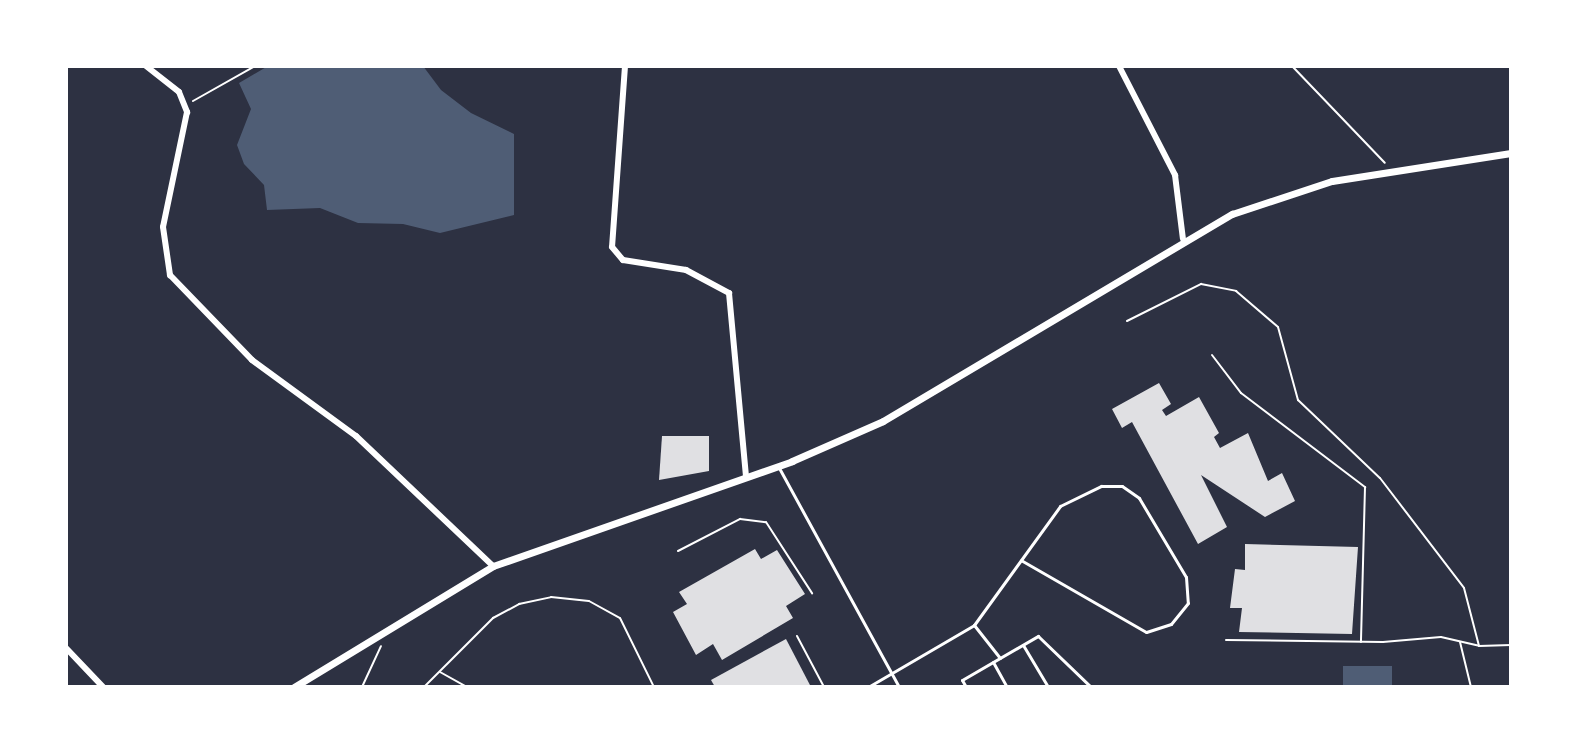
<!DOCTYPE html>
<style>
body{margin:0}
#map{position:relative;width:1577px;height:753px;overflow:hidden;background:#2d3142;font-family:"Source Sans 3",sans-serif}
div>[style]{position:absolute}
.water>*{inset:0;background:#4f5d75;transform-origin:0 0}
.building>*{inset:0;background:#e0e0e3}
.path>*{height:2px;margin:-1px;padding:0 1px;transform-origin:1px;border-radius:1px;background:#fff}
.service>*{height:3px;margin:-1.5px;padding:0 1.5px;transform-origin:1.5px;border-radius:1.5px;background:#fff}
.minor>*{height:6px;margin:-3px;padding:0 3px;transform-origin:3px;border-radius:3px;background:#fff}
.tertiary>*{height:7px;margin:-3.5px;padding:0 3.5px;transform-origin:3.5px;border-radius:3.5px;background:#fff}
span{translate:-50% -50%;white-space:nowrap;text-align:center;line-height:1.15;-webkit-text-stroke:6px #fff;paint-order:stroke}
.frame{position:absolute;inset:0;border:68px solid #fff;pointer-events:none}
</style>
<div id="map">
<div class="water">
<i style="clip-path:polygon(268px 66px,423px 66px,441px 90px,471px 113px,514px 134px,514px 215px,440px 233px,403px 224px,358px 223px,320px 208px,267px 210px,264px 185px,244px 164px,237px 145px,251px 109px,239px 83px)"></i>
<i style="left:1343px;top:666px;width:49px;height:21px"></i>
</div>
<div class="building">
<i style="clip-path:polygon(1159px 383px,1171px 404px,1162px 410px,1166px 416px,1199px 397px,1219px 433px,1214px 437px,1220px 448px,1248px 433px,1268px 481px,1282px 473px,1295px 501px,1265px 517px,1201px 475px,1227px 527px,1198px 544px,1132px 422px,1122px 428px,1112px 409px)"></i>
<i style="clip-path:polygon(662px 436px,709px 436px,709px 471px,659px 480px)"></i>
<i style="clip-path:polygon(1245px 544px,1358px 547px,1352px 634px,1239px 632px,1242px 608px,1230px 608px,1235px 569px,1245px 570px)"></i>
<i style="clip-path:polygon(755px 549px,761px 559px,777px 550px,805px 594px,786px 606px,793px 618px,722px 660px,713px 644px,696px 655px,673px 612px,687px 604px,679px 592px)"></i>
<i style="clip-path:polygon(786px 639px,811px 687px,715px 687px,711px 680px)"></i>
</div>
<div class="path">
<i style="left:1292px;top:66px;width:134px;rotate:46.2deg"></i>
<i style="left:193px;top:101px;width:71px;rotate:-29.4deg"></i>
<i style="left:1127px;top:321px;width:83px;rotate:-26.6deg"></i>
<i style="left:1201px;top:284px;width:36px;rotate:11deg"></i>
<i style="left:1236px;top:291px;width:55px;rotate:40.6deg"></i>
<i style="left:1278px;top:327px;width:76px;rotate:74.7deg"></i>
<i style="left:1298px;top:400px;width:113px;rotate:43.6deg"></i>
<i style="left:1380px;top:478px;width:138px;rotate:52.6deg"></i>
<i style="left:1464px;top:588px;width:60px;rotate:75.5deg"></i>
<i style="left:1212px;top:355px;width:48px;rotate:52.7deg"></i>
<i style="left:1241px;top:393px;width:156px;rotate:37.2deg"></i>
<i style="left:1365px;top:487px;width:155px;rotate:91.5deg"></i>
<i style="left:678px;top:551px;width:70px;rotate:-27.3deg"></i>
<i style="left:740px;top:519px;width:26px;rotate:7deg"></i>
<i style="left:766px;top:522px;width:85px;rotate:57.1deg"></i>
<i style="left:797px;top:636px;width:58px;rotate:62.1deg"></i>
<i style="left:1226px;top:640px;width:157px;rotate:0.7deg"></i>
<i style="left:1383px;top:642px;width:58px;rotate:-4.9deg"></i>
<i style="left:1441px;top:637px;width:39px;rotate:13deg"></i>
<i style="left:1479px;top:646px;width:32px;rotate:-2deg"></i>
<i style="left:1460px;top:642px;width:46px;rotate:76.3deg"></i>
<i style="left:440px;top:672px;width:31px;rotate:29deg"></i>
<i style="left:362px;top:687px;width:45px;rotate:-65.1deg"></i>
<i style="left:424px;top:687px;width:98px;rotate:-45deg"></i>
<i style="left:493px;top:618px;width:30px;rotate:-28deg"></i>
<i style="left:519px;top:604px;width:33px;rotate:-12deg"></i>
<i style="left:551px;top:597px;width:38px;rotate:6deg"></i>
<i style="left:589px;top:601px;width:35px;rotate:29deg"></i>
<i style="left:620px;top:618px;width:77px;rotate:63.8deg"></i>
</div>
<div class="service">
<i style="left:778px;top:466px;width:252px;rotate:61.3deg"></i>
<i style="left:974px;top:625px;width:42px;rotate:51.8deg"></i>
<i style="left:1023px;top:645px;width:49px;rotate:59.2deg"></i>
<i style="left:993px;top:662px;width:29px;rotate:61deg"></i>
<i style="left:868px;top:687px;width:123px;rotate:-30.3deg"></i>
<i style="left:974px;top:625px;width:147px;rotate:-54.1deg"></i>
<i style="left:1060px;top:506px;width:46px;rotate:-26deg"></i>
<i style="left:1101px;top:486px;width:21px"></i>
<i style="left:1122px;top:486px;width:21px;rotate:35deg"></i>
<i style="left:1139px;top:498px;width:92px;rotate:59.3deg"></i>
<i style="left:1186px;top:577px;width:26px;rotate:86deg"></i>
<i style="left:1188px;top:603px;width:27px;rotate:129deg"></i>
<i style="left:1171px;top:624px;width:26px;rotate:162deg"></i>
<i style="left:1146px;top:632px;width:144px;rotate:-150.1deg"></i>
<i style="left:966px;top:687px;width:8px;rotate:-120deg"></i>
<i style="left:962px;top:680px;width:88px;rotate:-30.1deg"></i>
<i style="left:1038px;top:636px;width:74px;rotate:43.9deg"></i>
</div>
<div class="minor">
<i style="left:146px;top:66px;width:42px;rotate:38.2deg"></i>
<i style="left:179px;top:92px;width:22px;rotate:68deg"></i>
<i style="left:187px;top:112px;width:117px;rotate:101.8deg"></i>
<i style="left:163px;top:227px;width:49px;rotate:81.7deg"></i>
<i style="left:170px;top:275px;width:118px;rotate:46deg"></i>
<i style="left:252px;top:360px;width:129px;rotate:36.2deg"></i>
<i style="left:356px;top:436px;width:189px;rotate:43.5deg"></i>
<i style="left:625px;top:66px;width:181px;rotate:94.1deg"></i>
<i style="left:612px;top:247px;width:17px;rotate:50deg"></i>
<i style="left:623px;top:260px;width:64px;rotate:9deg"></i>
<i style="left:686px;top:270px;width:49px;rotate:28.1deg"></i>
<i style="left:729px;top:293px;width:185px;rotate:84.7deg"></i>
<i style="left:1119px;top:66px;width:123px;rotate:62.8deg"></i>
<i style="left:1175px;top:175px;width:64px;rotate:82.9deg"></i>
<i style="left:66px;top:648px;width:54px;rotate:46.5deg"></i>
</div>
<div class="tertiary">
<i style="left:294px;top:687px;width:233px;rotate:-31.3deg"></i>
<i style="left:493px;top:566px;width:317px;rotate:-19.3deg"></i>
<i style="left:792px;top:461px;width:99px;rotate:-23.7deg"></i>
<i style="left:883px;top:421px;width:406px;rotate:-30.7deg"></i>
<i style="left:1232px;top:214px;width:105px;rotate:-18.3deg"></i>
<i style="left:1332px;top:181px;width:181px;rotate:-8.9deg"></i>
</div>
<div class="frame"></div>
</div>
